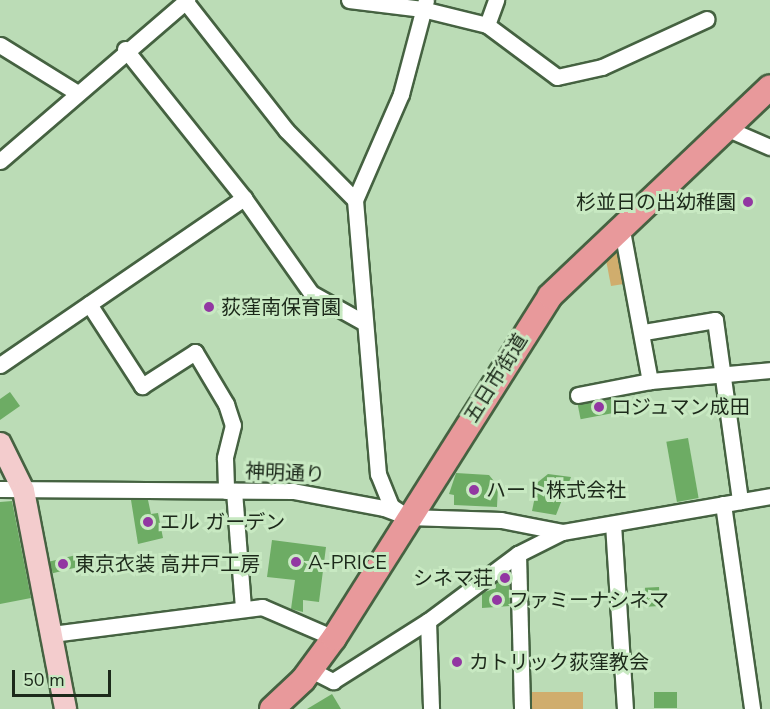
<!DOCTYPE html>
<meta charset="utf-8">
<style>
body{margin:0}
#map{position:relative;width:770px;height:709px;overflow:hidden;background:#bbdcb6;font-family:"Nunito Sans","Noto Sans JP",sans-serif}
div>[style]{position:absolute}
.green>*{inset:0;background:#d0ad6d;transform-origin:0 0}
.building>*{inset:0;background:#6dac64;transform-origin:0 0}
.roads{filter:drop-shadow(2px 0 #456241) drop-shadow(-2px 0 #456241) drop-shadow(0 2px #456241) drop-shadow(0 -2px #456241)}
.street>*{height:15px;margin:-7.5px;padding:0 7.5px;transform-origin:7.5px;border-radius:7.5px;background:#fff}
.secondary>*{height:21px;margin:-10.5px;padding:0 10.5px;transform-origin:10.5px;border-radius:10.5px;background:#f3cccd}
.primary>*{height:24px;margin:-12px;padding:0 12px;transform-origin:12px;border-radius:12px;background:#e8999b}
.dots>*{width:16px;height:16px;translate:-50% -50%;box-sizing:border-box;border:3px solid #c8e9c2;border-radius:50%}
span{translate:-50% -50%;white-space:nowrap;text-align:center;line-height:1.15;-webkit-text-stroke:6px #c8e9c2;paint-order:stroke}
.poi-label{font-size:20px;color:#1c291a}
.right{translate:-100% -50%;text-align:right}
.left{translate:0 -50%;text-align:left}
.street-label{font-size:20px;color:#1c291a}
.scale{position:absolute;left:12px;top:670px;width:99px;height:27px;box-sizing:border-box;border:3px solid #1c291a;border-top:0;padding-left:8px;font-size:18px;line-height:21px;white-space:nowrap;color:#1c291a;-webkit-text-stroke:4px #c8e9c2;paint-order:stroke}
</style>
<div id="map">
<div class="green">
<i style="clip-path:polygon(622px 244px,630px 283px,611px 286px,606px 260px)"></i>
<i style="left:583px;top:692px;width:17px;height:58px;rotate:90deg"></i>
</div>
<div class="building">
<i style="clip-path:polygon(10px 392px,20px 406px,0 420px,0 399px)"></i>
<i style="left:617px;top:397px;width:15px;height:40px;rotate:79deg"></i>
<i style="left:688px;top:438px;width:61px;height:22px;rotate:80deg"></i>
<i style="clip-path:polygon(456px 473px,489px 475px,498px 486px,497px 507px,454px 505px,454px 495px,449px 494px)"></i>
<i style="clip-path:polygon(548px 474px,571px 477px,556px 515px,532px 511px,538px 482px)"></i>
<i style="clip-path:polygon(131px 500px,148px 500px,151px 514px,158px 513px,163px 538px,138px 544px)"></i>
<i style="clip-path:polygon(12px 501px,31px 598px,0 604px,0 502px)"></i>
<i style="clip-path:polygon(272px 540px,326px 547px,319px 602px,303px 600px,303px 612px,291px 609px,295px 580px,267px 577px)"></i>
<i style="left:76px;top:555px;width:12px;height:27px;rotate:76deg"></i>
<i style="clip-path:polygon(509px 573px,510px 606px,482px 608px,482px 593px,496px 588px,496px 582px)"></i>
<i style="left:659px;top:587px;width:19px;height:14px;rotate:87deg"></i>
<i style="left:677px;top:692px;width:16px;height:23px;rotate:90deg"></i>
<i style="clip-path:polygon(332px 694px,341px 709px,307px 709px)"></i>
</div>
<div class="roads">
<div class="street">
<i style="left:349px;top:0;width:74px;rotate:7deg"></i>
<i style="left:422px;top:9px;width:67px;rotate:13.8deg"></i>
<i style="left:487px;top:25px;width:87px;rotate:36.6deg"></i>
<i style="left:557px;top:77px;width:46px;rotate:-12.5deg"></i>
<i style="left:602px;top:67px;width:115px;rotate:-24.6deg"></i>
<i style="left:185px;top:1px;width:164px;rotate:51.9deg"></i>
<i style="left:286px;top:130px;width:98px;rotate:45.4deg"></i>
<i style="left:487px;top:25px;width:27px;rotate:-70deg"></i>
<i style="left:0;top:45px;width:89px;rotate:31.7deg"></i>
<i style="left:125px;top:49px;width:191px;rotate:51.4deg"></i>
<i style="left:244px;top:198px;width:116px;rotate:54.8deg"></i>
<i style="left:311px;top:293px;width:60px;rotate:29.1deg"></i>
<i style="left:726px;top:128px;width:48px;rotate:23.4deg"></i>
<i style="left:0;top:161px;width:247px;rotate:-40.7deg"></i>
<i style="left:621px;top:225px;width:159px;rotate:79.5deg"></i>
<i style="left:89px;top:304px;width:98px;rotate:57.1deg"></i>
<i style="left:142px;top:386px;width:63px;rotate:-32.7deg"></i>
<i style="left:195px;top:352px;width:61px;rotate:59.2deg"></i>
<i style="left:226px;top:404px;width:22px;rotate:72deg"></i>
<i style="left:233px;top:425px;width:34px;rotate:104deg"></i>
<i style="left:225px;top:458px;width:33px;rotate:88deg"></i>
<i style="left:644px;top:332px;width:72px;rotate:-9.6deg"></i>
<i style="left:715px;top:320px;width:183px;rotate:82.1deg"></i>
<i style="left:0;top:365px;width:296px;rotate:-34.4deg"></i>
<i style="left:578px;top:395px;width:73px;rotate:-11deg"></i>
<i style="left:650px;top:381px;width:121px;rotate:-5.2deg"></i>
<i style="left:0;top:489px;width:293px;rotate:0.4deg"></i>
<i style="left:293px;top:491px;width:93px;rotate:10.6deg"></i>
<i style="left:384px;top:508px;width:26px;rotate:21deg"></i>
<i style="left:408px;top:517px;width:93px;rotate:1.8deg"></i>
<i style="left:501px;top:520px;width:62px;rotate:11.1deg"></i>
<i style="left:234px;top:491px;width:117px;rotate:85.6deg"></i>
<i style="left:723px;top:504px;width:207px;rotate:81.9deg"></i>
<i style="left:400px;top:512px;width:11px;rotate:-146deg"></i>
<i style="left:391px;top:506px;width:35px;rotate:-112deg"></i>
<i style="left:378px;top:474px;width:275px;rotate:-94.8deg"></i>
<i style="left:355px;top:200px;width:116px;rotate:-66.5deg"></i>
<i style="left:401px;top:94px;width:97px;rotate:-75.1deg"></i>
<i style="left:613px;top:524px;width:185px;rotate:86.3deg"></i>
<i style="left:518px;top:554px;width:155px;rotate:88.5deg"></i>
<i style="left:428px;top:621px;width:88px;rotate:88deg"></i>
<i style="left:52px;top:634px;width:212px;rotate:-7.3deg"></i>
<i style="left:262px;top:607px;width:78px;rotate:23.3deg"></i>
<i style="left:311px;top:670px;width:25px;rotate:27deg"></i>
<i style="left:333px;top:681px;width:112px;rotate:-32.3deg"></i>
<i style="left:428px;top:621px;width:112px;rotate:-36.7deg"></i>
<i style="left:518px;top:554px;width:49px;rotate:-26.6deg"></i>
<i style="left:562px;top:532px;width:211px;rotate:-9.8deg"></i>
</div>
<div class="secondary">
<i style="left:0;top:443px;width:52px;rotate:63.9deg"></i>
<i style="left:23px;top:490px;width:223px;rotate:79.1deg"></i>
</div>
<div class="primary">
<i style="left:272px;top:709px;width:42px;rotate:-43.1deg"></i>
<i style="left:303px;top:680px;width:52px;rotate:-53.6deg"></i>
<i style="left:334px;top:638px;width:404px;rotate:-57.7deg"></i>
<i style="left:550px;top:296px;width:303px;rotate:-43.5deg"></i>
</div>
</div>
<div class="dots">
<i style="left:748px;top:202px;background:#9237a2"></i>
<i style="left:209px;top:307px;background:#9237a2"></i>
<i style="left:599px;top:407px;background:#9237a2"></i>
<i style="left:474px;top:490px;background:#9237a2"></i>
<i style="left:148px;top:522px;background:#9237a2"></i>
<i style="left:296px;top:562px;background:#9237a2"></i>
<i style="left:63px;top:564px;background:#9237a2"></i>
<i style="left:505px;top:578px;background:#9237a2"></i>
<i style="left:497px;top:600px;background:#9237a2"></i>
<i style="left:457px;top:662px;background:#9237a2"></i>
</div>
<div class="poi-label">
<span class="right" style="left:736px;top:202px">杉並日の出幼稚園</span>
<span class="left" style="left:221px;top:307px">荻窪南保育園</span>
<span class="left" style="left:611px;top:407px">ロジュマン成田</span>
<span class="left" style="left:486px;top:490px">ハート株式会社</span>
<span class="left" style="left:160px;top:522px">エル ガーデン</span>
<span class="left" style="left:308px;top:562px">A-PRICE</span>
<span class="left" style="left:75px;top:564px">東京衣装 高井戸工房</span>
<span class="right" style="left:493px;top:578px">シネマ荘</span>
<span class="left" style="left:509px;top:600px">ファミーナシネマ</span>
<span class="left" style="left:469px;top:662px">カトリック荻窪教会</span>
</div>
<div class="street-label">
<span style="left:496px;top:378px;rotate:-58deg">五日市街道</span>
<span style="left:285px;top:473px;rotate:3deg">神明通り</span>
</div>
<div class="scale">50 m</div>
</div>
